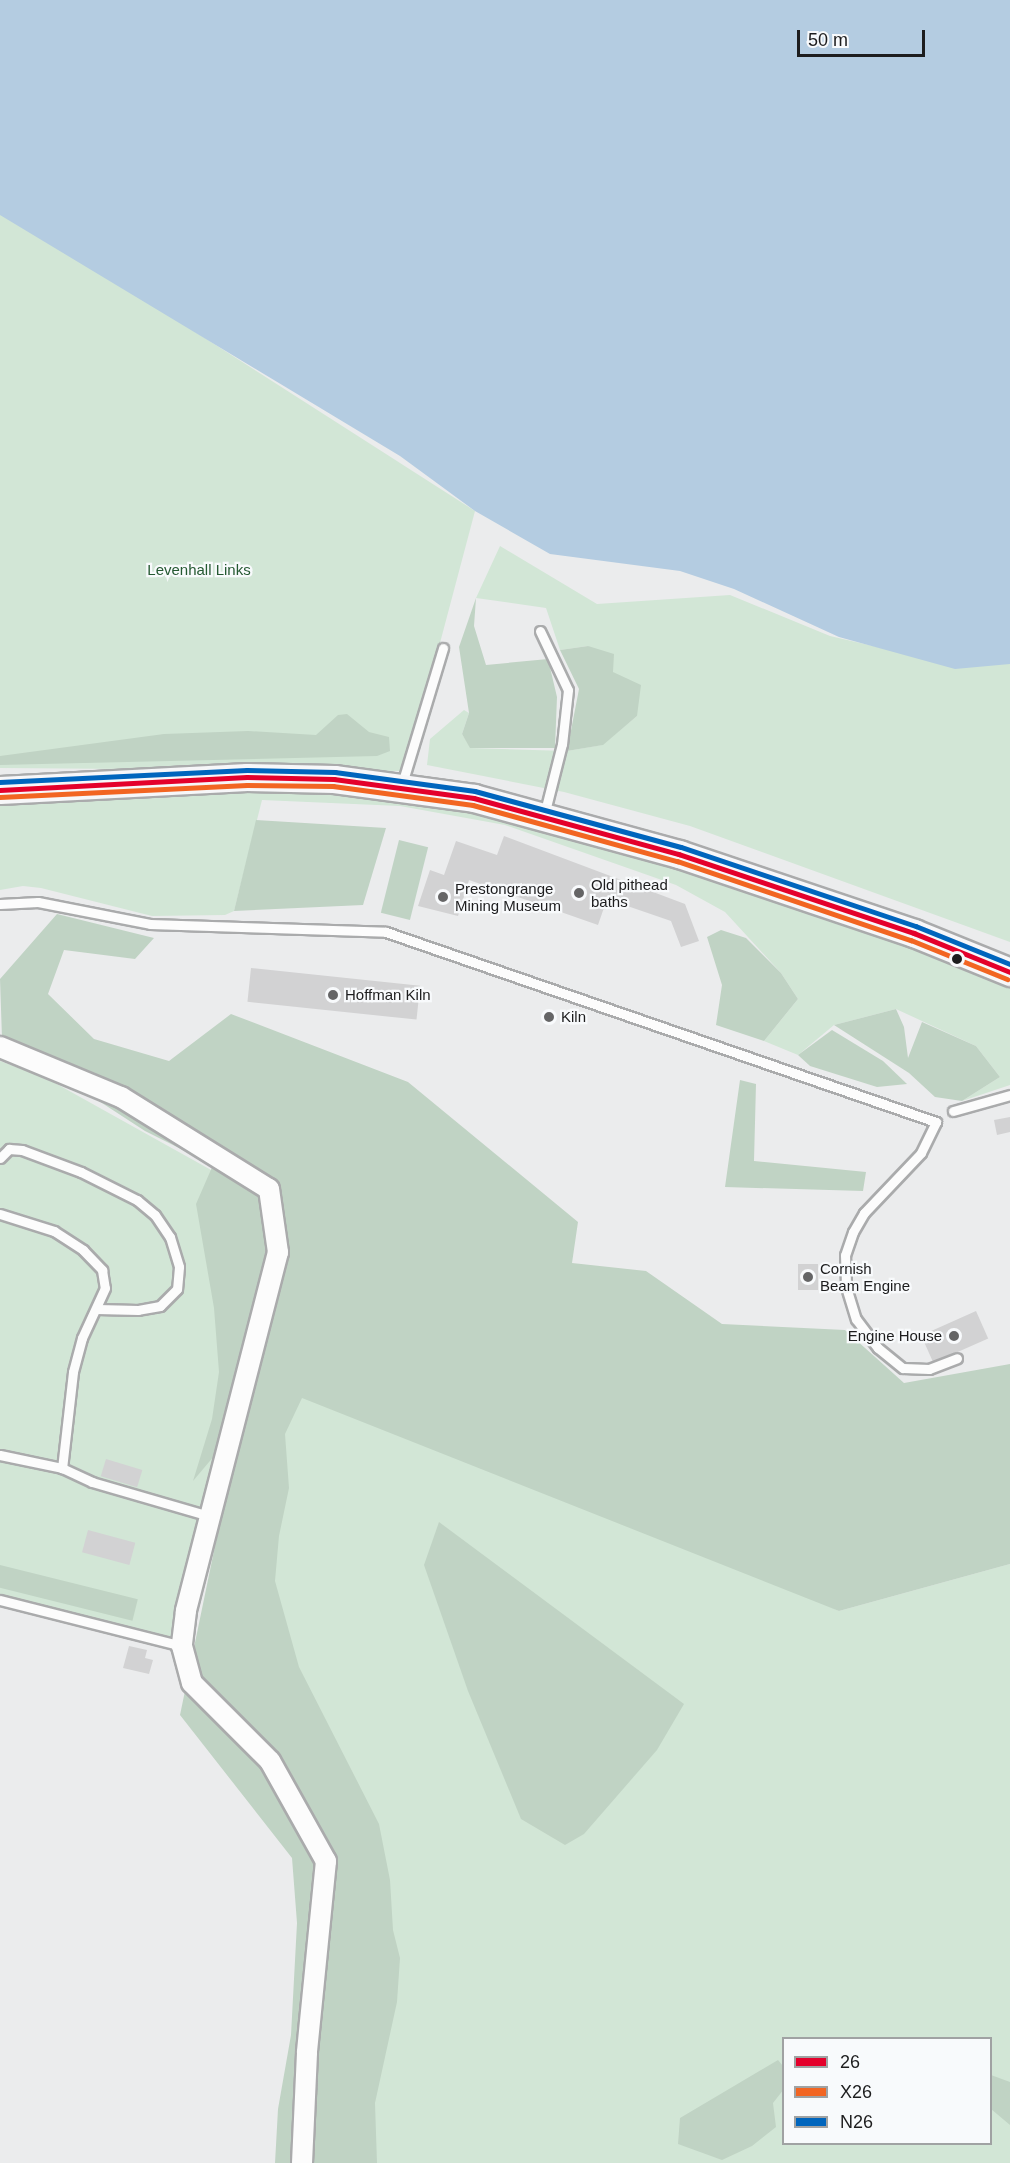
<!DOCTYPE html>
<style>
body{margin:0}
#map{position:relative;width:1010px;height:2163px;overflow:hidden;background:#ebeced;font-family:Helvetica,sans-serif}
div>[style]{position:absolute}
.green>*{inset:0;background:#d2e6d6}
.forest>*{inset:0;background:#c0d3c4;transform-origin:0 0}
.water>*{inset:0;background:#b4cce1}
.building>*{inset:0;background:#d2d2d3;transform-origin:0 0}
.roads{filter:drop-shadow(2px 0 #aaabac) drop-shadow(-2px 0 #aaabac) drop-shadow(0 2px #aaabac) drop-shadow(0 -2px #aaabac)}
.service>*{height:9px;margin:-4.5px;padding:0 4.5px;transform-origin:4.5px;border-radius:4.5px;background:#fcfcfc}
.minor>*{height:20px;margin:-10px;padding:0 10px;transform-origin:10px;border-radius:10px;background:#fcfcfc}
.secondary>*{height:27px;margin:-13.5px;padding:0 13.5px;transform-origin:13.5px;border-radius:13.5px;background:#f7f7f9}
.bus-1>*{height:4.5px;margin:-2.25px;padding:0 2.25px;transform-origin:2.25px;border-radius:2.25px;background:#e4002b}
.bus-2>*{height:4.5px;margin:-2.25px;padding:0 2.25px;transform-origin:2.25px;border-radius:2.25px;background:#f26522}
.bus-3>*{height:4.5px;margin:-2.25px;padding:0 2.25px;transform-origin:2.25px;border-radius:2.25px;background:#0065bd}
.dots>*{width:16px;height:16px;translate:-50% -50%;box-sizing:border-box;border:3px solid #f8fafc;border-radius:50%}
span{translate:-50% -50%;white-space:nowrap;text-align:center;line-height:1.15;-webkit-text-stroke:4.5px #f8fafc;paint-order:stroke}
.park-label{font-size:15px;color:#255932}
.poi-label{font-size:15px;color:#1d1d1e}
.left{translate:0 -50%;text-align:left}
.right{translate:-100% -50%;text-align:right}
.legend{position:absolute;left:782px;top:2037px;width:210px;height:108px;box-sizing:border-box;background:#f8fafc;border:2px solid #a0a2a3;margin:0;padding:8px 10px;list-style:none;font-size:18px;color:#1d1d1e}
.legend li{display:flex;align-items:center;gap:12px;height:30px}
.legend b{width:30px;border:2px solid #a0a2a3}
.scale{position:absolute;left:797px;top:30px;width:128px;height:27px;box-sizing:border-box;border:3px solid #1d1d1e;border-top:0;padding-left:8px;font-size:18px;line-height:21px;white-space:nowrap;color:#1d1d1e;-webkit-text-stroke:4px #f8fafc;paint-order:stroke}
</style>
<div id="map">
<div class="green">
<i style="clip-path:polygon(0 207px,475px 511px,406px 771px,0 768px)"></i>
<i style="clip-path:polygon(500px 546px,597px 604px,730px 595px,830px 636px,964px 667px,1010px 663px,1010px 942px,690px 826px,564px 792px,427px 765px,430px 739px,464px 710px,469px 713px,462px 734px,471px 748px,567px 751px,602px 745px,637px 716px,613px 672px,588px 646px,560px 650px,546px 608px,476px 598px)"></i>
<i style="clip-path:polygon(266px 786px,405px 798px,541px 824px,888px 933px,1010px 982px,1010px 1085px,962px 1101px,1000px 1077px,976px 1046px,896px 1009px,834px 1025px,798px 1055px,764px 1041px,798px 999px,781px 973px,725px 912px,676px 885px,505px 825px,400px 806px,262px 800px,234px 911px,225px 915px,152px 916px,41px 888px,23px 886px,0 890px,0 800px)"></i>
<i style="clip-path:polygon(0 1061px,46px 1078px,258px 1196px,268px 1239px,171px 1637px,0 1596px)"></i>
<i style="clip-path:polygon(evenodd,269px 1329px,839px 1611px,1010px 1564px,1010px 2163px,312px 2163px,340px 1972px,205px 1638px,269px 1329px,784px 2038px,990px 2038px,990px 2144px,784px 2144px,784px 2038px)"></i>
</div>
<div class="forest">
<i style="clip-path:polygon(476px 598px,474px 626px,486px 665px,548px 659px,557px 697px,555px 748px,470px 748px,462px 734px,469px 713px,459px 647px)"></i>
<i style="clip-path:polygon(588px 646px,614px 654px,613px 672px,641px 685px,637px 716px,603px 745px,567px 751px,579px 689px,560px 650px)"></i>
<i style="clip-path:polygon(347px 714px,369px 732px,389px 737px,390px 751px,377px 756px,0 765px,0 756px,164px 734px,248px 731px,316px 735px,338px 715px)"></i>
<i style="clip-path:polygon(256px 820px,386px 828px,363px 905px,234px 911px)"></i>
<i style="left:399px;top:840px;width:30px;height:75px;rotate:14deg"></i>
<i style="clip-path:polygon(57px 914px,154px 938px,135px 959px,64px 950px,48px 994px,94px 1039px,169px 1061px,231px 1014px,408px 1082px,578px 1222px,572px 1263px,646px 1271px,722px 1324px,845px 1330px,904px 1383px,1010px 1364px,1010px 1564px,839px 1611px,302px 1398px,285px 1434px,289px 1488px,279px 1536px,275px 1581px,299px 1667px,379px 1824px,390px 1880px,393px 1930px,400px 1958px,397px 2002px,375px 2103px,377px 2163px,275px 2163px,278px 2109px,291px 2035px,297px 1923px,292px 1858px,180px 1715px,215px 1546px,267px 1335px,220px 1449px,193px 1481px,212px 1419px,219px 1372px,214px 1308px,196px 1204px,213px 1165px,145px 1131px,2px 1038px,0 979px)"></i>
<i style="clip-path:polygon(721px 930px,746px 938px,781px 973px,798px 999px,764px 1041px,716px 1025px,722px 985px,707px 937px)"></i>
<i style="clip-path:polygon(896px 1009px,904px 1027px,908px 1058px,922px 1022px,976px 1046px,1000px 1077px,962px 1101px,935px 1097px,909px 1073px,834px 1025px)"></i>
<i style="clip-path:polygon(832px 1030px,883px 1061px,907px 1084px,877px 1087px,810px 1066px,798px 1055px)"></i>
<i style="clip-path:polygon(740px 1080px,756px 1084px,754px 1161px,866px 1172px,863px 1191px,725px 1187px)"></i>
<i style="clip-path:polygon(439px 1522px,684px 1704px,657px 1750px,584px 1834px,565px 1845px,521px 1819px,468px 1691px,424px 1565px)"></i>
<i style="left:0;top:1565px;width:142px;height:22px;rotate:14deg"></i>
<i style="clip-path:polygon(778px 2060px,783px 2066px,784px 2089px,773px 2103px,776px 2127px,752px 2146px,722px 2160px,678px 2144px,680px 2118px)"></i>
<i style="clip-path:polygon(991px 2075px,1010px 2082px,1010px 2125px,991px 2109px)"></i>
</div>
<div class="water">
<i style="clip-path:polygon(0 0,1010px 0,1010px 664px,955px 669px,839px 637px,734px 589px,680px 571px,550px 554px,475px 511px,400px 456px,0 215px)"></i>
</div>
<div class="building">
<i style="clip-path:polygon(504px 836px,685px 904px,699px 941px,681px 947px,671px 921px,607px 899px,598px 925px,469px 880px,458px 916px,418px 906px,430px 870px,444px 875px,456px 841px,497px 855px)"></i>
<i style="left:251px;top:968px;width:170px;height:34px;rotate:6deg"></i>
<i style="clip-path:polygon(1010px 1117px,1010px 1132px,997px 1135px,994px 1120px)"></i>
<i style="left:798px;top:1264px;width:20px;height:26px"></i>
<i style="left:976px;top:1311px;width:30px;height:60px;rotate:66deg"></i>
<i style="left:106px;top:1459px;width:38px;height:18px;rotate:17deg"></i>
<i style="left:88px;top:1530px;width:49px;height:23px;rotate:15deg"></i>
<i style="clip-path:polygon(129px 1646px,147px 1650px,145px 1658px,153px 1660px,149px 1674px,123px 1668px)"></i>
</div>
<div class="roads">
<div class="service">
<i style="left:540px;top:631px;width:65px;rotate:64.6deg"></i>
<i style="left:568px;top:690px;width:54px;rotate:96.3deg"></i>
<i style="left:562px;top:744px;width:73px;rotate:104.2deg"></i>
<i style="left:402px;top:784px;width:142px;rotate:-73.2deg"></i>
<i style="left:0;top:904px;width:38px;rotate:-3deg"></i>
<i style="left:38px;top:902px;width:114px;rotate:11.1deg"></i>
<i style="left:150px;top:924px;width:236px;rotate:1.9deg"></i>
<i style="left:386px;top:932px;width:582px;rotate:19.06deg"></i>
<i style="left:936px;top:1122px;width:34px;rotate:116deg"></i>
<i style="left:921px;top:1153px;width:83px;rotate:133.5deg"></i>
<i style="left:864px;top:1213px;width:22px;rotate:120deg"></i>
<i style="left:853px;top:1232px;width:24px;rotate:109deg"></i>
<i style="left:845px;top:1255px;width:32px;rotate:88deg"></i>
<i style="left:846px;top:1287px;width:34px;rotate:73deg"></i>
<i style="left:856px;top:1319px;width:36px;rotate:53deg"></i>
<i style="left:878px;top:1348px;width:32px;rotate:39deg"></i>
<i style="left:903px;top:1368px;width:26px;rotate:2deg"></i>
<i style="left:929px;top:1369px;width:30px;rotate:-21deg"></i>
<i style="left:953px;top:1111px;width:59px;rotate:-15.7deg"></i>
<i style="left:0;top:1158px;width:13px;rotate:-45deg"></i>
<i style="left:9px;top:1149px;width:13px;rotate:4deg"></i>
<i style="left:22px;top:1150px;width:63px;rotate:20.4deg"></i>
<i style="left:81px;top:1172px;width:63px;rotate:26.6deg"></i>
<i style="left:137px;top:1200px;width:23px;rotate:40deg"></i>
<i style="left:155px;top:1215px;width:27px;rotate:56deg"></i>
<i style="left:170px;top:1237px;width:31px;rotate:73deg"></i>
<i style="left:179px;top:1267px;width:22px;rotate:95deg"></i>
<i style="left:177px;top:1289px;width:24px;rotate:135deg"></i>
<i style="left:160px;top:1306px;width:22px;rotate:170deg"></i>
<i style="left:138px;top:1310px;width:41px;rotate:-178.6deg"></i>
<i style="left:0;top:1214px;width:57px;rotate:17.5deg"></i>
<i style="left:54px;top:1231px;width:35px;rotate:33deg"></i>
<i style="left:83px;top:1250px;width:28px;rotate:46deg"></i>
<i style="left:102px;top:1270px;width:18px;rotate:81deg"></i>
<i style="left:105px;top:1288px;width:55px;rotate:114.7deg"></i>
<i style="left:82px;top:1338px;width:35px;rotate:105deg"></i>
<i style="left:73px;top:1372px;width:97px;rotate:96.5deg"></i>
<i style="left:0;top:1455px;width:63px;rotate:11.8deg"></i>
<i style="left:62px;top:1468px;width:33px;rotate:25deg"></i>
<i style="left:92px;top:1482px;width:122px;rotate:16.2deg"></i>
<i style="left:0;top:1600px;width:188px;rotate:14.2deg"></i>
</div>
<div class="minor">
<i style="left:0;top:1047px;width:131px;rotate:22.5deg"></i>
<i style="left:121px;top:1097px;width:174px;rotate:31.9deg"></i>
<i style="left:269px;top:1189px;width:64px;rotate:81.9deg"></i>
<i style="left:278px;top:1252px;width:371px;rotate:104.4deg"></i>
<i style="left:186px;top:1611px;width:35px;rotate:97deg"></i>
<i style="left:182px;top:1646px;width:38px;rotate:75deg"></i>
<i style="left:192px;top:1683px;width:110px;rotate:45deg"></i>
<i style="left:270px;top:1761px;width:115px;rotate:60.8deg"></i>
<i style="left:326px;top:1861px;width:193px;rotate:95.7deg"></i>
<i style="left:307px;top:2053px;width:110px;rotate:92.6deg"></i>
</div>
<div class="secondary">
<i style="left:0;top:790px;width:247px;rotate:-3deg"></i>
<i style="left:247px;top:777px;width:87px;rotate:1.3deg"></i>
<i style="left:334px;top:779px;width:141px;rotate:7.7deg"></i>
<i style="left:474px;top:798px;width:213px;rotate:15.3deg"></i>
<i style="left:679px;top:854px;width:248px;rotate:18.6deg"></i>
<i style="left:914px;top:933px;width:104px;rotate:22.1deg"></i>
</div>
</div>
<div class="bus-1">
<i style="left:0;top:790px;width:247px;rotate:-3deg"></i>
<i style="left:247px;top:777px;width:87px;rotate:1.3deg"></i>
<i style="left:334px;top:779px;width:141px;rotate:7.7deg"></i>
<i style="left:474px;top:798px;width:213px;rotate:15.3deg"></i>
<i style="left:679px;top:854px;width:248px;rotate:18.6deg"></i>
<i style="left:914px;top:933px;width:104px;rotate:22.1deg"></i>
</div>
<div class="bus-2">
<i style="left:0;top:797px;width:247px;rotate:-2.8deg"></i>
<i style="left:247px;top:785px;width:86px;rotate:0.7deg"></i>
<i style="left:333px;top:786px;width:141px;rotate:7.7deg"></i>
<i style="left:473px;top:805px;width:212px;rotate:15.4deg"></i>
<i style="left:677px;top:861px;width:247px;rotate:18.7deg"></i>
<i style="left:911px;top:940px;width:104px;rotate:22.1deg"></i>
</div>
<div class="bus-3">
<i style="left:0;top:782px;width:247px;rotate:-2.8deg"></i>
<i style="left:247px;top:770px;width:88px;rotate:1.3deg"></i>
<i style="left:335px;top:772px;width:141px;rotate:7.7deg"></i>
<i style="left:475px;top:791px;width:213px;rotate:15.2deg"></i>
<i style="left:681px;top:847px;width:248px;rotate:18.6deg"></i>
<i style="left:916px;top:926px;width:101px;rotate:22deg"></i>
</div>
<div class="dots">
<i style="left:579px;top:893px;background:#656566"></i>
<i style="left:443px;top:897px;background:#656566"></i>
<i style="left:957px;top:959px;background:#1d1d1e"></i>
<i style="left:333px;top:995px;background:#656566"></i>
<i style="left:549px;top:1017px;background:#656566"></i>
<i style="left:808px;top:1277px;background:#656566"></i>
<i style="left:954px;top:1336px;background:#656566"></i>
</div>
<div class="park-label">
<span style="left:199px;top:570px">Levenhall Links</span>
</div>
<div class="poi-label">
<span class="left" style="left:591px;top:893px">Old pithead<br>baths</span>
<span class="left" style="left:455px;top:897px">Prestongrange<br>Mining Museum</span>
<span class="left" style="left:345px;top:995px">Hoffman Kiln</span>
<span class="left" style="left:561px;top:1017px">Kiln</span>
<span class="left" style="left:820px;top:1277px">Cornish<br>Beam Engine</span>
<span class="right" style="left:942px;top:1336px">Engine House</span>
</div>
<ul class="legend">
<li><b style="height:8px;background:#e4002b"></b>26</li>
<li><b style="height:8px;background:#f26522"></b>X26</li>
<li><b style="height:8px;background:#0065bd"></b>N26</li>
</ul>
<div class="scale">50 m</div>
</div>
